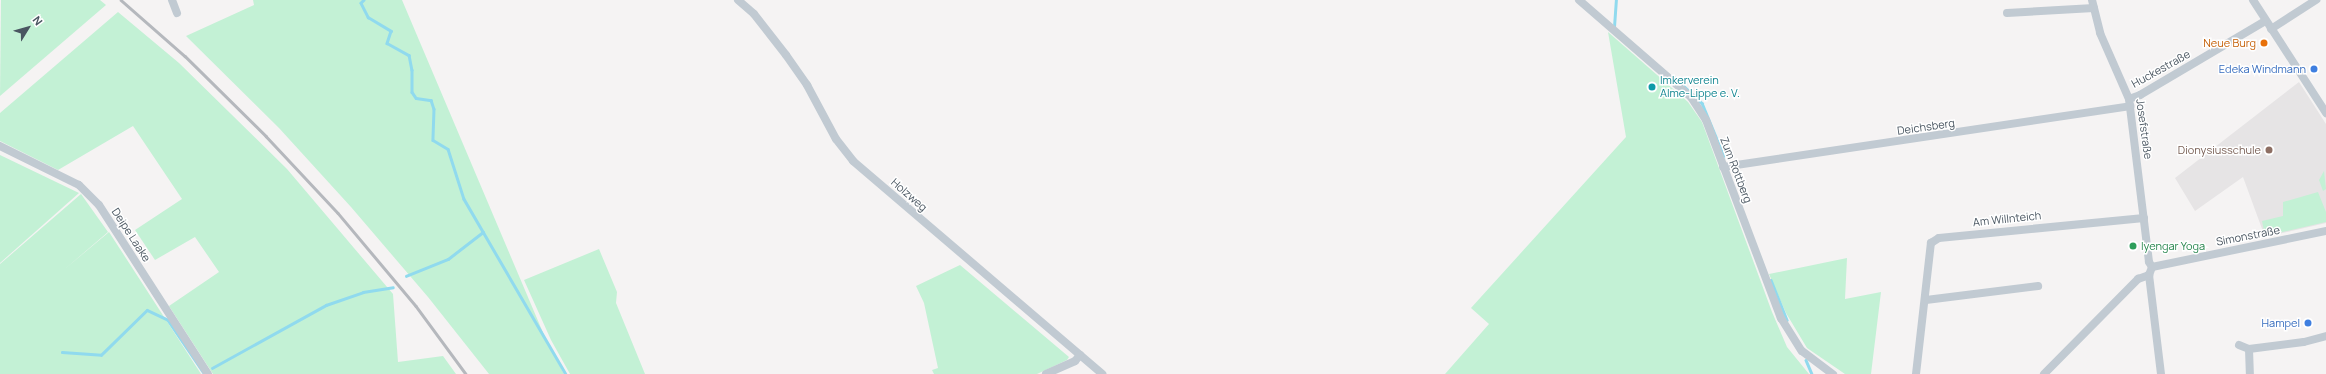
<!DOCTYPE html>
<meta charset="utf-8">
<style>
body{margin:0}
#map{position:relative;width:2326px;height:374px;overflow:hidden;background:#f5f3f3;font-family:Manrope,sans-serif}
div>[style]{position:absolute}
.education>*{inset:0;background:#e6e4e5}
.green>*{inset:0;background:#c3f1d5}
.stream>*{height:2.5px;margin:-1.25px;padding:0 1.25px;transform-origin:1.25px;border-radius:1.25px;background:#90daee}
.street>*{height:8px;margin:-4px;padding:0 4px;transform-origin:4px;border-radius:4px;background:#c1cad2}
.rail>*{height:2.5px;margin:-1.25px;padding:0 1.25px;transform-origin:1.25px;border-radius:1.25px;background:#b5b8bd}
.dots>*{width:11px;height:11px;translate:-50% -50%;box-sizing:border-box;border:2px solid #fff;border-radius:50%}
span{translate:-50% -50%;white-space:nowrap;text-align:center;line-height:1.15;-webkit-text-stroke:3px #fff;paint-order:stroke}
.food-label{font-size:11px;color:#c56008}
.right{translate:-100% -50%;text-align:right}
.street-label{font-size:11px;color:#4a5661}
.shop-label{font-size:11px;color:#366cbe}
.culture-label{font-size:11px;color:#0d838f}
.left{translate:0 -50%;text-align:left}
.education-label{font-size:11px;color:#785e54}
.leisure-label{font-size:11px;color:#27864d}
.north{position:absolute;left:8px;top:8px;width:40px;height:40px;-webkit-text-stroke:3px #fff;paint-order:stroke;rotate:53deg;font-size:11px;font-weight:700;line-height:16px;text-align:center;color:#4a5661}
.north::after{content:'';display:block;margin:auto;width:14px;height:18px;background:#4a5661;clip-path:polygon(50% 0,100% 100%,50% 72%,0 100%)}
</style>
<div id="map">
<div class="education">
<i style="clip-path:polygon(2299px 82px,2326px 124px,2326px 223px,2265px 237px,2243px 177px,2195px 211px,2175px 178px)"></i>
</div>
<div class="green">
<i style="clip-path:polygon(1px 0,100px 0,106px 5px,0 96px)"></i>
<i style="clip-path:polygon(253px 0,402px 0,547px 342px,564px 374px,489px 374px,428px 297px,351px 207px,279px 128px,186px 36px,254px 5px)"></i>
<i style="clip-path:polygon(118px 12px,179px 63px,287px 169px,393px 294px,398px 362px,443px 356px,456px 374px,213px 374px,169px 306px,219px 272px,195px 237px,155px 260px,135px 230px,182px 199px,133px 126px,58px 170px,0 141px,0 113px)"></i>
<i style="clip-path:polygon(1608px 32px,1688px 102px,1702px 122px,1772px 312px,1787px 347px,1809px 374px,1445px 374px,1489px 324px,1471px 308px,1626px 137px)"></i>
<i style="clip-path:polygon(0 155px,79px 193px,0 263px)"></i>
<i style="clip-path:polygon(2324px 171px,2326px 189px,2323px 191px,2319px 180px)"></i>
<i style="clip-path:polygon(2318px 192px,2326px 212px,2326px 222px,2265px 236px,2262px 221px,2283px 216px,2283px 202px)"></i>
<i style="clip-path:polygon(81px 194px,108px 232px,66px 268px,109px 232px,201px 374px,0 374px,0 264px)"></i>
<i style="clip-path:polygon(599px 249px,617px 292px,616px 303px,645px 374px,570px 374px,551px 340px,524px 280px)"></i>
<i style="clip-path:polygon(1847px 258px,1845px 299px,1881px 292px,1871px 374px,1845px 374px,1807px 348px,1786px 313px,1769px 274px)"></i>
<i style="clip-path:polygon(960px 265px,1069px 357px,1067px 360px,1037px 374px,934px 374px,932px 370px,938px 368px,924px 303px,916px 286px)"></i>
</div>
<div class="stream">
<i style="left:364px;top:0;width:4px;rotate:135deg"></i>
<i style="left:361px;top:3px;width:16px;rotate:63deg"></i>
<i style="left:368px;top:17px;width:27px;rotate:31deg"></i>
<i style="left:391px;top:31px;width:13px;rotate:108deg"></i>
<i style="left:387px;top:43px;width:25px;rotate:29deg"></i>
<i style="left:409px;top:55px;width:15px;rotate:79deg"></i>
<i style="left:412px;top:70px;width:22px;rotate:90deg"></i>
<i style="left:412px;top:92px;width:7px;rotate:56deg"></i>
<i style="left:416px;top:98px;width:15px;rotate:8deg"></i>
<i style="left:431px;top:100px;width:9px;rotate:72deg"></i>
<i style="left:434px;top:109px;width:31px;rotate:92deg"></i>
<i style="left:433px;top:140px;width:17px;rotate:31deg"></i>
<i style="left:448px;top:149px;width:52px;rotate:72.3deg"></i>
<i style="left:464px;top:199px;width:203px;rotate:59.8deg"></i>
<i style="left:1614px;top:27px;width:27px;rotate:-86deg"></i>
<i style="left:1673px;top:76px;width:40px;rotate:43deg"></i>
<i style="left:1702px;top:103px;width:57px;rotate:67.5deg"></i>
<i style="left:406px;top:276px;width:45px;rotate:-22deg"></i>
<i style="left:448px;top:259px;width:44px;rotate:-37.6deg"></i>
<i style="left:1771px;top:280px;width:43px;rotate:68.2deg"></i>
<i style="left:62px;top:352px;width:39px;rotate:4deg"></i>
<i style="left:101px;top:355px;width:64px;rotate:-44.4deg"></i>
<i style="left:147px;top:310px;width:23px;rotate:25deg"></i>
<i style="left:168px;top:320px;width:64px;rotate:55.8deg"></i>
<i style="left:1806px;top:360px;width:15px;rotate:67deg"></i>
<i style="left:212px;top:368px;width:130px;rotate:-28.9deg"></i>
<i style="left:326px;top:305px;width:39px;rotate:-19deg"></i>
<i style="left:363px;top:292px;width:30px;rotate:-9deg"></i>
</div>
<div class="street">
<i style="left:172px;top:0;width:14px;rotate:69deg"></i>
<i style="left:738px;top:0;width:21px;rotate:41deg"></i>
<i style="left:754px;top:14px;width:52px;rotate:52deg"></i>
<i style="left:786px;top:55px;width:37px;rotate:55deg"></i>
<i style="left:807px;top:85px;width:61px;rotate:61.8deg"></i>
<i style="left:836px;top:139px;width:28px;rotate:52deg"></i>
<i style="left:853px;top:161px;width:328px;rotate:40.5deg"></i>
<i style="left:1579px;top:0;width:148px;rotate:40.9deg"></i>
<i style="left:1691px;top:97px;width:27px;rotate:57deg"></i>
<i style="left:1706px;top:120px;width:212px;rotate:69.3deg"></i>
<i style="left:1781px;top:318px;width:39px;rotate:58deg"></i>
<i style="left:1802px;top:351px;width:39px;rotate:37deg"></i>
<i style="left:2092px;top:0;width:34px;rotate:76deg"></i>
<i style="left:2100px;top:33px;width:72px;rotate:66.3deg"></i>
<i style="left:2129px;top:99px;width:164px;rotate:83deg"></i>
<i style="left:2149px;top:262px;width:6px;rotate:59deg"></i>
<i style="left:2253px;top:0;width:135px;rotate:57.1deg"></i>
<i style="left:2007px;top:13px;width:87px;rotate:-3.3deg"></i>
<i style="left:2271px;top:29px;width:54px;rotate:-32.8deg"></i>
<i style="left:2129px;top:99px;width:12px;rotate:-20deg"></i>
<i style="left:2140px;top:95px;width:145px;rotate:-30.6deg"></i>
<i style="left:0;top:146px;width:88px;rotate:26.3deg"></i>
<i style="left:79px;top:185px;width:28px;rotate:45deg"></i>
<i style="left:99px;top:205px;width:201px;rotate:57.2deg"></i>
<i style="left:1723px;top:167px;width:412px;rotate:-8.5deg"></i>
<i style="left:1926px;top:300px;width:113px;rotate:-7.1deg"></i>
<i style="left:2239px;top:345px;width:11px;rotate:22deg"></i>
<i style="left:2249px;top:349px;width:55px;rotate:-7.3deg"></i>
<i style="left:2304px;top:342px;width:23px;rotate:-15deg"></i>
<i style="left:2249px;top:349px;width:25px;rotate:88deg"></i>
<i style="left:1046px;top:374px;width:32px;rotate:-24deg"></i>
<i style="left:1075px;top:361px;width:8px;rotate:-50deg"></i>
<i style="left:1916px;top:374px;width:132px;rotate:-83.5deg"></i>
<i style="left:1931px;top:243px;width:9px;rotate:-32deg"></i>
<i style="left:1939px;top:238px;width:206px;rotate:-5.6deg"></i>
<i style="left:2044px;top:374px;width:134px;rotate:-45.3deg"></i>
<i style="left:2138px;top:279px;width:12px;rotate:-20deg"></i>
<i style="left:2161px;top:374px;width:100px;rotate:-96.9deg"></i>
<i style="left:2149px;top:275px;width:9px;rotate:-69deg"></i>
<i style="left:2152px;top:267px;width:178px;rotate:-11.7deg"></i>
</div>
<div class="rail">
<i style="left:121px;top:0;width:85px;rotate:41.2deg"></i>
<i style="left:185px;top:56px;width:114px;rotate:44.6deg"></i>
<i style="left:266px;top:136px;width:105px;rotate:46.9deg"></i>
<i style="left:338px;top:213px;width:121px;rotate:50deg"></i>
<i style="left:416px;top:306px;width:84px;rotate:53.7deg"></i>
</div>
<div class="dots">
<i style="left:2264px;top:43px;background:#e8710a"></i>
<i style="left:2314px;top:69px;background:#3f7fe0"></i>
<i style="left:1652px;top:87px;background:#0f9aa8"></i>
<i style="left:2269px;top:150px;background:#8d6e63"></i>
<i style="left:2133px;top:246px;background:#2e9e5b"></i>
<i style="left:2308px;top:323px;background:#3f7fe0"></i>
</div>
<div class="food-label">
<span class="right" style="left:2256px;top:43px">Neue Burg</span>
</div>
<div class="street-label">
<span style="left:2161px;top:69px;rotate:-29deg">Huckestraße</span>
<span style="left:1926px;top:127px;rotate:-8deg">Deichsberg</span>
<span style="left:2144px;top:129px;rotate:82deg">Josefstraße</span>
<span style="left:1736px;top:170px;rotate:69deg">Zum Rottberg</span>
<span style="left:909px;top:195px;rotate:41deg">Holzweg</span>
<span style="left:2007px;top:219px;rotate:-6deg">Am Willnteich</span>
<span style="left:131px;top:235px;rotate:57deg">Deipe Laake</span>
<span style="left:2248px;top:236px;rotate:-11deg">Simonstraße</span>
</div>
<div class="shop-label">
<span class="right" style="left:2306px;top:69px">Edeka Windmann</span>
<span class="right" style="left:2300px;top:323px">Hampel</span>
</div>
<div class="culture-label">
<span class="left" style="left:1660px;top:87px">Imkerverein<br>Alme-Lippe e. V.</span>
</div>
<div class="education-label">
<span class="right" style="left:2261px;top:150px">Dionysiusschule</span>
</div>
<div class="leisure-label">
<span class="left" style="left:2141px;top:246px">Iyengar Yoga</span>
</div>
<div class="north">N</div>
</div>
